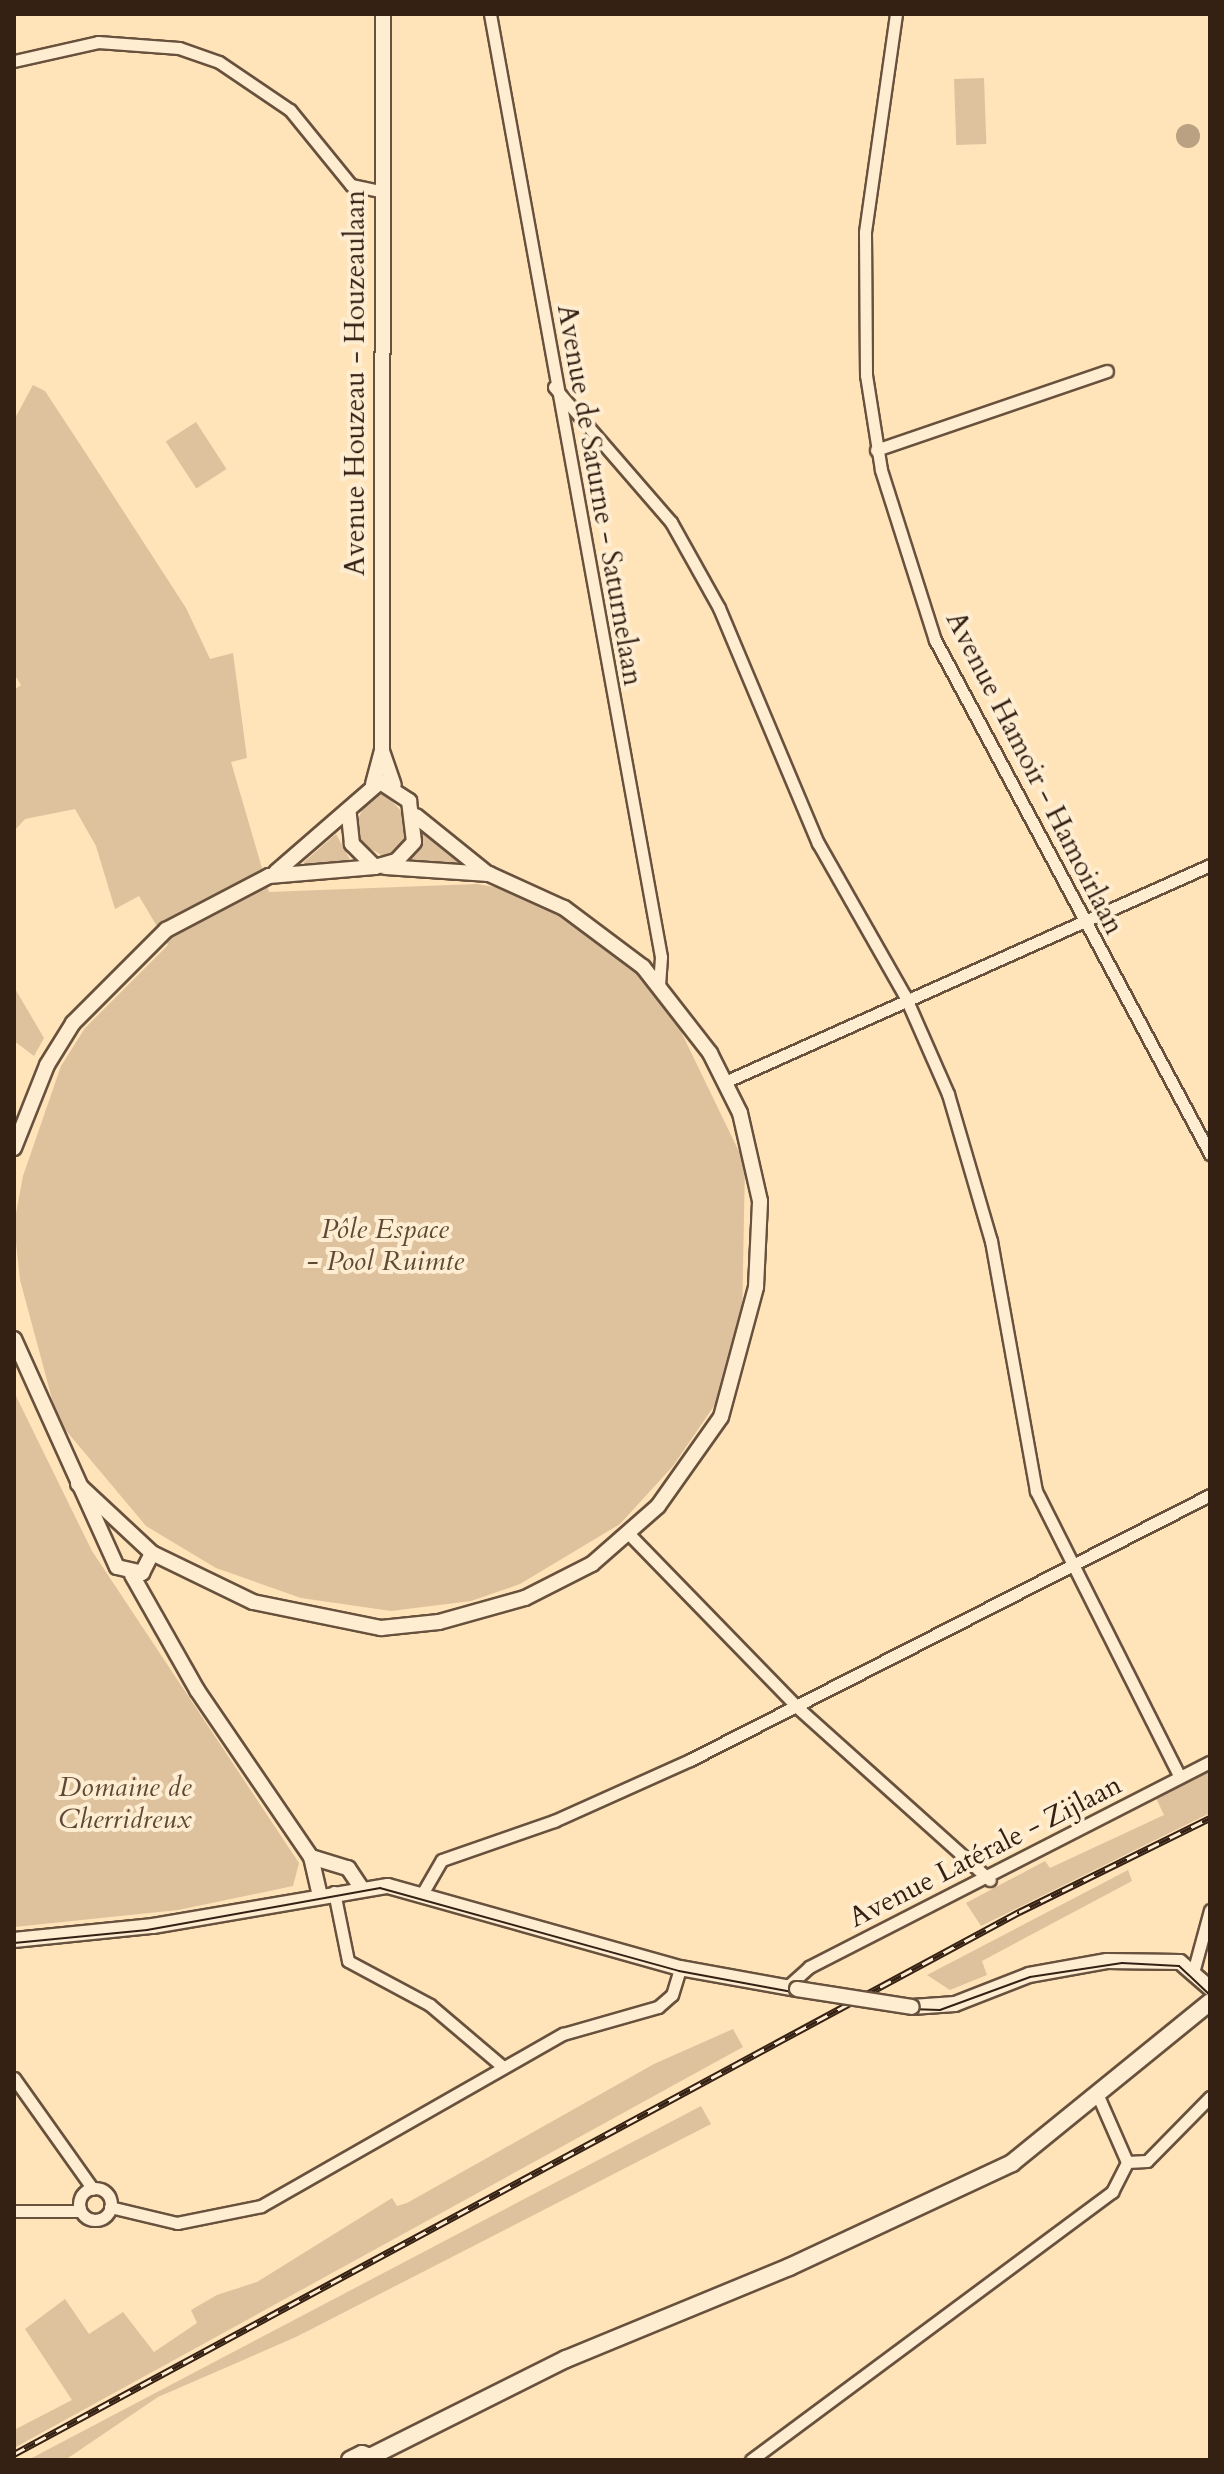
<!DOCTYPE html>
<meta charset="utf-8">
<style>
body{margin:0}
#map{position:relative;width:1224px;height:2474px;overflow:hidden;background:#ffe3b9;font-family:Cardo,serif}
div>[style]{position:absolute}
.green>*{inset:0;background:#ddc29d;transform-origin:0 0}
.water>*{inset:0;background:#baa181}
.round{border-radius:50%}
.roads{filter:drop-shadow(2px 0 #68513d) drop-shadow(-2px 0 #68513d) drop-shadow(0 2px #68513d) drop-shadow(0 -2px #68513d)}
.minor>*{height:11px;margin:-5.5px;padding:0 5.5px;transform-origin:5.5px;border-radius:5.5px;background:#ffedd2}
.minor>.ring{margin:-5.5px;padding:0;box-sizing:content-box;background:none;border:11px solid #ffedd2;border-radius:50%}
.tertiary>*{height:14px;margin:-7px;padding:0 7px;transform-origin:7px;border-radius:7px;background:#ffedd2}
.secondary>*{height:16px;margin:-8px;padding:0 8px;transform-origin:8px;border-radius:8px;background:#ffedd2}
.tram>*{height:2px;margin:-1px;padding:0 1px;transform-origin:1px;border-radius:1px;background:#352014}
.rail>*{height:7px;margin-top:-3.5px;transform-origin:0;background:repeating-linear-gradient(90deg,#ffedd2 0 12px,#352014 0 24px);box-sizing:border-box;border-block:2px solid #352014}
.bridges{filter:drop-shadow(2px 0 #68513d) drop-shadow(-2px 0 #68513d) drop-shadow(0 2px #68513d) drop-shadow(0 -2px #68513d)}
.tertiary-bridge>*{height:14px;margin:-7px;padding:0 7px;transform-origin:7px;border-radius:7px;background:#ffedd2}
span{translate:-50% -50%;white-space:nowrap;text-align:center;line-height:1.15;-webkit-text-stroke:8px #ffedd2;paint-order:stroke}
.street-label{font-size:28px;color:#352014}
.park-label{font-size:28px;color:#5f4836;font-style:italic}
.frame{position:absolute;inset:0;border:16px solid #352014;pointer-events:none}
</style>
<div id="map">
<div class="green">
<i style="left:984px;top:78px;width:66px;height:30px;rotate:88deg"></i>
<i style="clip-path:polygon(33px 385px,45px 391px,87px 455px,186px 608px,210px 659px,233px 653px,247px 758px,231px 762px,269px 892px,477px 884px,511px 890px,569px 918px,636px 970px,673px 1015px,745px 1164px,742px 1322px,716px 1403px,673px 1466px,620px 1524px,520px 1584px,471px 1601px,391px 1611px,301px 1598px,216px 1568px,146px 1526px,58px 1421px,20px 1280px,14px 1224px,23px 1176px,61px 1066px,85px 1028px,168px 945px,139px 896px,115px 909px,96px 846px,75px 809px,25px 819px,14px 831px,14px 690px,21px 685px,14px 674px,14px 420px)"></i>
<i style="left:196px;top:422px;width:56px;height:36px;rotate:57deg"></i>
<i style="clip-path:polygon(382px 791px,405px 815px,408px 840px,385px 857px,358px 842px,356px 824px,366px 801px)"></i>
<i style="clip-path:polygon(423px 830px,444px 851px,462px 865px,398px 867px)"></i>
<i style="clip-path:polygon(336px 834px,353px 865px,304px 865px,304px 862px)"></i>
<i style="clip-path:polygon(14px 987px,44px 1038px,34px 1056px,14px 1041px)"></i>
<i style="clip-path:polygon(14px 1392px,92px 1551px,299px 1863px,293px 1886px,178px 1910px,14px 1927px)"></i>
<i style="clip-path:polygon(1210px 1770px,1210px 1813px,981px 1926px,966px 1903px,1045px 1861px,1050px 1868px,1164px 1815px,1155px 1796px)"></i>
<i style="clip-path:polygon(1128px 1870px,1132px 1881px,982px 1961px,987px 1975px,950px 1990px,927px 1975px)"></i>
<i style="clip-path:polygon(733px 2029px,743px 2047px,14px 2448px,14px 2430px,72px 2400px,25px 2329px,65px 2299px,89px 2334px,123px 2312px,154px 2352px,197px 2323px,191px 2310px,217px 2295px,257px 2282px,392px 2198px,397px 2206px,407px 2203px,654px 2064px)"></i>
<i style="clip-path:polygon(701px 2106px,711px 2124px,296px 2337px,158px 2397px,65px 2460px,28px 2460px)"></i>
</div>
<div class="water">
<i class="round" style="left:1176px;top:124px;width:24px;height:24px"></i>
</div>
<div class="roads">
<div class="minor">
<i style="left:490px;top:14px;width:958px;rotate:79.72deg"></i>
<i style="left:661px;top:957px;width:27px;rotate:94deg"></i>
<i style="left:896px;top:14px;width:220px;rotate:98.1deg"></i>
<i style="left:865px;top:232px;width:143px;rotate:89.6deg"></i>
<i style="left:866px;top:375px;width:96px;rotate:81deg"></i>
<i style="left:881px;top:470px;width:178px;rotate:72.4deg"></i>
<i style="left:935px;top:640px;width:583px;rotate:61.85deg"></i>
<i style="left:14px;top:61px;width:86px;rotate:-12.7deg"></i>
<i style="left:98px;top:42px;width:81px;rotate:4.2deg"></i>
<i style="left:179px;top:48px;width:42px;rotate:19.3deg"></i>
<i style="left:219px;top:62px;width:86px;rotate:34.1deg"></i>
<i style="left:290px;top:110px;width:97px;rotate:50.9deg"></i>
<i style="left:351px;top:185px;width:30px;rotate:12deg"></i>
<i style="left:554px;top:387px;width:179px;rotate:49.1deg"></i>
<i style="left:671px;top:522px;width:98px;rotate:60.8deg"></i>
<i style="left:719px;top:608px;width:255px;rotate:67.2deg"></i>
<i style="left:818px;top:843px;width:176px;rotate:60.4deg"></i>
<i style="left:905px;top:996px;width:107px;rotate:66.3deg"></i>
<i style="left:948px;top:1094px;width:153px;rotate:73.7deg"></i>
<i style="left:991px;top:1241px;width:254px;rotate:79.8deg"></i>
<i style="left:1036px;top:1491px;width:320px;rotate:63.3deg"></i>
<i style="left:876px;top:450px;width:244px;rotate:-18.9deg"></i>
<i style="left:727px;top:1081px;width:529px;rotate:-24.09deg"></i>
<i style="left:630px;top:1535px;width:240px;rotate:45.8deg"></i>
<i style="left:797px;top:1707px;width:259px;rotate:41.9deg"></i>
<i style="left:334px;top:1892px;width:70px;rotate:78.5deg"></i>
<i style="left:348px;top:1961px;width:93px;rotate:28.2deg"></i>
<i style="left:430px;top:2005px;width:94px;rotate:40.3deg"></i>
<i style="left:422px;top:1894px;width:39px;rotate:-60deg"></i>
<i style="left:442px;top:1860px;width:119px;rotate:-19.2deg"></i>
<i style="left:554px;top:1821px;width:149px;rotate:-24.2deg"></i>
<i style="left:690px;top:1760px;width:584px;rotate:-27deg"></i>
<i style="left:1194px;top:1969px;width:61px;rotate:-74.8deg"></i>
<i style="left:787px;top:1987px;width:30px;rotate:-42deg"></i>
<i style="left:809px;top:1967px;width:450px;rotate:-27.1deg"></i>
<i style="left:14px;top:2078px;width:136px;rotate:54.6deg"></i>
<i style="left:1127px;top:2162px;width:20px;rotate:-3deg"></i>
<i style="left:1147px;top:2161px;width:90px;rotate:-45.5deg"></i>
<i class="ring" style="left:79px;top:2188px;width:21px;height:21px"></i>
<i style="left:110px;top:2207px;width:69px;rotate:13.4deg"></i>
<i style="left:177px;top:2223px;width:86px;rotate:-11.4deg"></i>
<i style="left:261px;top:2206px;width:348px;rotate:-29.7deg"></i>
<i style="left:563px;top:2034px;width:99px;rotate:-15.9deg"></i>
<i style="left:658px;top:2007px;width:18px;rotate:-41deg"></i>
<i style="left:672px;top:1995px;width:28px;rotate:-73deg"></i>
<i style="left:14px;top:2211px;width:66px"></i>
<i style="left:80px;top:2211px;width:6px;rotate:-99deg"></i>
<i style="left:751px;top:2460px;width:450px;rotate:-36.6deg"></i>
<i style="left:1112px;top:2192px;width:34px;rotate:-63deg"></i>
<i style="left:1127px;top:2162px;width:72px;rotate:-113.7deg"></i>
</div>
<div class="tertiary">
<i style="left:383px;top:14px;width:737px;rotate:90.08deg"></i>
<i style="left:382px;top:751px;width:36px;rotate:71deg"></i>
<i style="left:373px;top:784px;width:34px;rotate:-75deg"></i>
<i style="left:416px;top:816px;width:92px;rotate:38.9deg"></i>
<i style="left:276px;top:872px;width:138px;rotate:-40.9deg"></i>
<i style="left:380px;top:782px;width:35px;rotate:33deg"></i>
<i style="left:409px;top:801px;width:41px;rotate:83deg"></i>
<i style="left:414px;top:842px;width:26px;rotate:133deg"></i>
<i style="left:396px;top:861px;width:22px;rotate:164deg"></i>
<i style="left:375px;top:867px;width:33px;rotate:-135deg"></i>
<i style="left:352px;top:844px;width:30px;rotate:-96deg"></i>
<i style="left:14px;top:1148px;width:89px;rotate:-68.3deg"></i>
<i style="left:47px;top:1065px;width:49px;rotate:-58.2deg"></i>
<i style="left:73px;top:1023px;width:132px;rotate:-45deg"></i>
<i style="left:166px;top:930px;width:116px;rotate:-27.7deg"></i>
<i style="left:269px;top:876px;width:106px;rotate:-4.9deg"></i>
<i style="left:14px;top:1339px;width:250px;rotate:65.7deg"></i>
<i style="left:117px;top:1567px;width:26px;rotate:13deg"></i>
<i style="left:142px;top:1573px;width:22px;rotate:-63deg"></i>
<i style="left:78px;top:1484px;width:101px;rotate:43deg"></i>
<i style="left:152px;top:1553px;width:112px;rotate:25.9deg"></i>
<i style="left:253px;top:1602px;width:131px;rotate:11.5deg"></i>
<i style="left:381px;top:1628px;width:58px;rotate:-5.9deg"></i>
<i style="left:439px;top:1622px;width:89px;rotate:-15.6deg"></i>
<i style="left:525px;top:1598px;width:75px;rotate:-26.9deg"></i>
<i style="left:592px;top:1564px;width:88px;rotate:-41.3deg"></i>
<i style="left:658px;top:1506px;width:109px;rotate:-54.7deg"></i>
<i style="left:721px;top:1417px;width:135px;rotate:-74.9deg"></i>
<i style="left:756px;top:1287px;width:86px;rotate:-87.3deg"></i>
<i style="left:760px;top:1201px;width:90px;rotate:-102.8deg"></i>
<i style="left:740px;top:1113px;width:67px;rotate:-116.6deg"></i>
<i style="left:710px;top:1053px;width:109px;rotate:-127.9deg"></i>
<i style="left:643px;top:967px;width:99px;rotate:-143.2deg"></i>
<i style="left:564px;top:908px;width:82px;rotate:-155.6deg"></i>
<i style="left:489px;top:874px;width:104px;rotate:-176.1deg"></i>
<i style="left:132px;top:1575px;width:132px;rotate:60.5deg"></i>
<i style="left:197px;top:1690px;width:202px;rotate:55.7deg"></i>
<i style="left:311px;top:1857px;width:39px;rotate:77deg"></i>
<i style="left:311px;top:1857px;width:39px;rotate:17deg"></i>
<i style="left:348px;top:1868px;width:23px;rotate:56deg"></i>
<i style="left:14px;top:1940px;width:140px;rotate:-5.8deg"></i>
<i style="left:153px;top:1926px;width:238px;rotate:-9.7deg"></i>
<i style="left:388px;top:1886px;width:303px;rotate:15.7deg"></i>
<i style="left:680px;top:1968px;width:119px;rotate:10.2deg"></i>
<i style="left:912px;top:2007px;width:43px;rotate:-4deg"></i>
<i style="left:955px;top:2004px;width:79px;rotate:-21.4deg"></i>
<i style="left:1029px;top:1975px;width:79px;rotate:-10.2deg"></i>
<i style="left:1107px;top:1961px;width:73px;rotate:0.8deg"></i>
<i style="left:1180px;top:1962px;width:40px;rotate:41deg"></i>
</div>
<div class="secondary">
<i style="left:372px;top:2456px;width:217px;rotate:-26.6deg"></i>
<i style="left:566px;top:2359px;width:241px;rotate:-22.4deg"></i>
<i style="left:789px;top:2267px;width:246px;rotate:-25deg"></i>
<i style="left:1012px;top:2163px;width:255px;rotate:-39.1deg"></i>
<i style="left:350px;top:2460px;width:13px;rotate:-27deg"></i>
<i style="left:362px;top:2454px;width:16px;rotate:22deg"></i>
</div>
</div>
<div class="tram">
<i style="left:14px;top:1943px;width:134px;rotate:-5.6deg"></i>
<i style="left:147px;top:1930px;width:237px;rotate:-10.2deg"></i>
<i style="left:380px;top:1888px;width:310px;rotate:15.5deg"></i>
<i style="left:679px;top:1971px;width:203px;rotate:10.5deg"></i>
<i style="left:879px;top:2008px;width:61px;rotate:1.9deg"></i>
<i style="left:940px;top:2010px;width:96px;rotate:-20.1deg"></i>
<i style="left:1030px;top:1977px;width:93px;rotate:-8.7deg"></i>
<i style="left:1122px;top:1963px;width:57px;rotate:3deg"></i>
<i style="left:1179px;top:1966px;width:42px;rotate:43.1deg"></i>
</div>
<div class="rail">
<i style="left:14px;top:2454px;width:1142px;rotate:-28.34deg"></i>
<i style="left:1019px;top:1912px;width:213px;rotate:-26.2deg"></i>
</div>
<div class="bridges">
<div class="tertiary-bridge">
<i style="left:797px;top:1989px;width:116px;rotate:8.9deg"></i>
</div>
</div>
<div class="street-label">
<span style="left:355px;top:383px;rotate:-90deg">Avenue Houzeau - Houzeaulaan</span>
<span style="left:600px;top:495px;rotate:80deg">Avenue de Saturne - Saturnelaan</span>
<span style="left:1035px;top:773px;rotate:63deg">Avenue Hamoir - Hamoirlaan</span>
<span style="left:985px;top:1851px;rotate:-27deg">Avenue Latérale - Zijlaan</span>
</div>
<div class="park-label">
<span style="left:385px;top:1245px">Pôle Espace<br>- Pool Ruimte</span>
<span style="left:125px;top:1803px">Domaine de<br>Cherridreux</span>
</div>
<div class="frame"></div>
</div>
